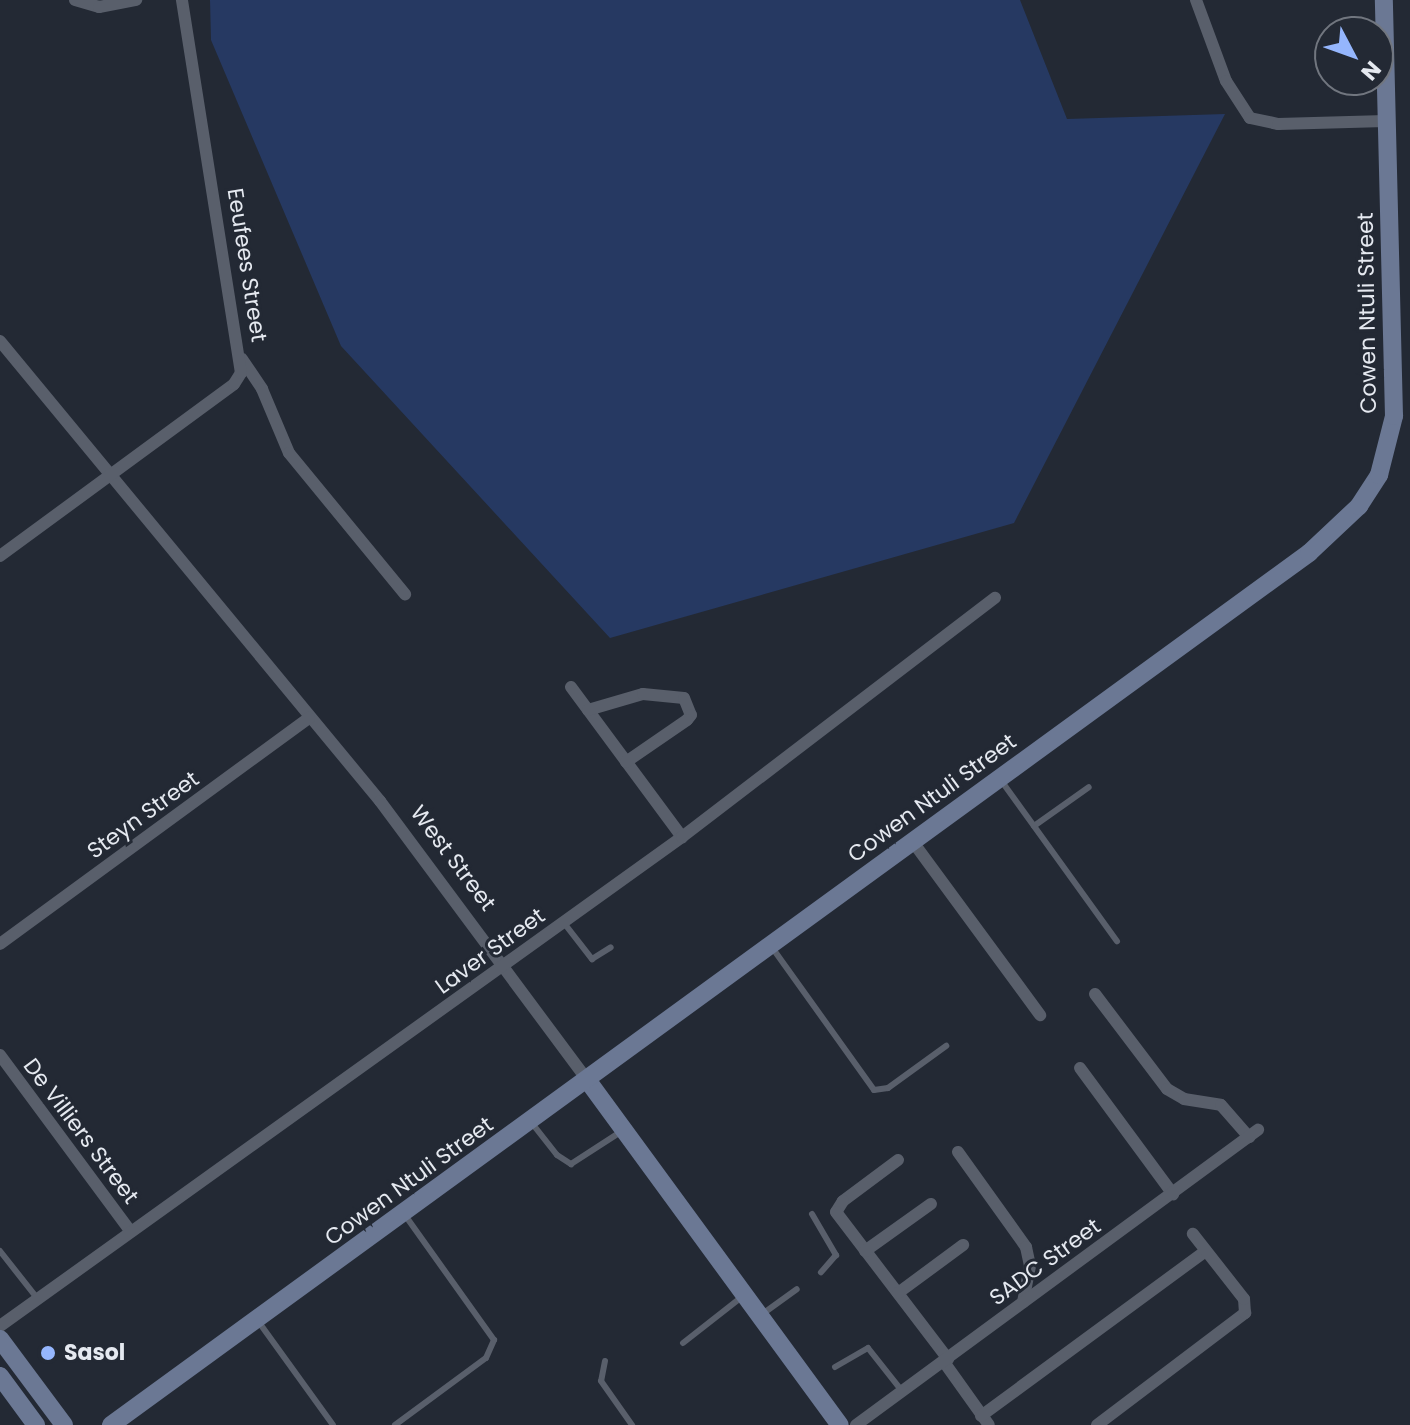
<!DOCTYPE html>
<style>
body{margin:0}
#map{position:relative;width:1410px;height:1425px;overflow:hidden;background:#232934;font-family:Poppins,sans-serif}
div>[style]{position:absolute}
.green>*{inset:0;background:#263962}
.lane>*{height:6px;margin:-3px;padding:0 3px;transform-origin:3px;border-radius:3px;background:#595f6b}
.street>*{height:12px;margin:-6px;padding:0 6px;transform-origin:6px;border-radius:6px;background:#595f6b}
.secondary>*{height:18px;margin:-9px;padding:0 9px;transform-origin:9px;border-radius:9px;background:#6b7894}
.dots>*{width:22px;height:22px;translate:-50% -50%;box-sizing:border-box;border:4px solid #232934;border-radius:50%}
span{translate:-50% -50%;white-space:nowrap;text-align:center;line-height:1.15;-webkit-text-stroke:6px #232934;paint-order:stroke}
.street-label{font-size:22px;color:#e5e9f0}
.poi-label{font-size:22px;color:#e5e9f0;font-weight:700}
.left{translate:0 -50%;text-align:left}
.north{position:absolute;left:1314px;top:16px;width:80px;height:80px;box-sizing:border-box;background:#232934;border:2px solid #71767f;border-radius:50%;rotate:131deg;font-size:22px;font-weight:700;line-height:32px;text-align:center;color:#e5e9f0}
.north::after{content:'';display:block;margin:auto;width:28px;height:36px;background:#95b6fd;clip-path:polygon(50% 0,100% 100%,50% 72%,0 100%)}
</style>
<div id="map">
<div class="green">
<i style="clip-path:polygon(210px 0,1020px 0,1067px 119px,1225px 114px,1014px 523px,610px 638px,341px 346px,211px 40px)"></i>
</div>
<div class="lane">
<i style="left:1000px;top:779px;width:200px;rotate:54.2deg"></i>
<i style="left:1034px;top:826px;width:67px;rotate:-35.3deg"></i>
<i style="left:564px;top:923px;width:46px;rotate:52.1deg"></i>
<i style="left:592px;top:959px;width:22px;rotate:-32deg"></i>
<i style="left:771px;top:946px;width:177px;rotate:54.4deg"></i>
<i style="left:874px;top:1090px;width:14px;rotate:-8deg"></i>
<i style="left:888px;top:1088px;width:72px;rotate:-35.9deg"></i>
<i style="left:531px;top:1122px;width:42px;rotate:51.8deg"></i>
<i style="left:557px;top:1155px;width:17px;rotate:33deg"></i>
<i style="left:571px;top:1164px;width:61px;rotate:-32.9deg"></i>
<i style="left:812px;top:1214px;width:48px;rotate:59.7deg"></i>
<i style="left:836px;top:1255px;width:23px;rotate:131deg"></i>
<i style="left:0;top:1251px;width:60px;rotate:51.8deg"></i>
<i style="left:761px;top:1315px;width:44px;rotate:-35.8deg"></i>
<i style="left:258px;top:1321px;width:128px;rotate:54.2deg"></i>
<i style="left:683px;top:1343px;width:76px;rotate:-38.1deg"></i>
<i style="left:605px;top:1361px;width:20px;rotate:101deg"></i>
<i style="left:601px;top:1381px;width:54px;rotate:54.8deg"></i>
<i style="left:835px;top:1367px;width:38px;rotate:-30deg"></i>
<i style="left:868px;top:1348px;width:55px;rotate:51.7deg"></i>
<i style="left:395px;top:1425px;width:113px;rotate:-36.4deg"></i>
<i style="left:486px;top:1358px;width:20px;rotate:-66deg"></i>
<i style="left:494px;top:1340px;width:155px;rotate:-125.5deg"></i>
</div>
<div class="street">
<i style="left:75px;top:0;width:25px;rotate:16deg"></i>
<i style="left:99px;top:7px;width:38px;rotate:-11deg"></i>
<i style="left:1196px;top:0;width:86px;rotate:69.7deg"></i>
<i style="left:1226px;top:81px;width:44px;rotate:57deg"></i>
<i style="left:1250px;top:118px;width:29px;rotate:12deg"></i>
<i style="left:1278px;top:124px;width:107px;rotate:-1.6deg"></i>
<i style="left:0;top:341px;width:597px;rotate:50.44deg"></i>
<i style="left:380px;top:801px;width:349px;rotate:53.4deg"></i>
<i style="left:242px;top:359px;width:36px;rotate:56deg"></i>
<i style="left:262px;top:389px;width:69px;rotate:67.1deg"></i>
<i style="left:289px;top:453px;width:183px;rotate:50.6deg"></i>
<i style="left:0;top:556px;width:290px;rotate:-36.3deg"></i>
<i style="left:234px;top:384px;width:13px;rotate:-58deg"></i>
<i style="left:241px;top:373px;width:378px;rotate:-99deg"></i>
<i style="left:571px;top:687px;width:187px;rotate:53.5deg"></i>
<i style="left:588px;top:710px;width:57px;rotate:-16.2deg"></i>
<i style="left:643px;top:694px;width:41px;rotate:5.6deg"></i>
<i style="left:684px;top:698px;width:18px;rotate:68deg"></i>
<i style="left:691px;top:715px;width:6px;rotate:129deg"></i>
<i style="left:687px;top:720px;width:74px;rotate:145.5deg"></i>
<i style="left:913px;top:842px;width:215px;rotate:53.7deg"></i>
<i style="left:0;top:944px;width:383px;rotate:-36.2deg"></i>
<i style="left:1095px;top:994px;width:119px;rotate:52.8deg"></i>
<i style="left:1167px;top:1089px;width:20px;rotate:30deg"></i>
<i style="left:1184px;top:1099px;width:37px;rotate:9deg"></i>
<i style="left:1221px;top:1105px;width:43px;rotate:48.8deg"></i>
<i style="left:0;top:1055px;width:219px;rotate:53.5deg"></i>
<i style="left:1080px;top:1068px;width:157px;rotate:53.6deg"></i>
<i style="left:958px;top:1152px;width:117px;rotate:54.4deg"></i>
<i style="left:1026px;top:1247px;width:19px;rotate:78deg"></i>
<i style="left:1030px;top:1266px;width:37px;rotate:101deg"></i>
<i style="left:898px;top:1160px;width:69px;rotate:143.3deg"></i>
<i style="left:843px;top:1201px;width:13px;rotate:122deg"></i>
<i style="left:836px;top:1212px;width:185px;rotate:52.7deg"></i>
<i style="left:865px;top:1251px;width:81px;rotate:-35.5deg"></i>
<i style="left:898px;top:1293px;width:81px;rotate:-36.4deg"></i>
<i style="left:0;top:1326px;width:839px;rotate:-35.64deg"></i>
<i style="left:682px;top:837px;width:394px;rotate:-37.4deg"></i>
<i style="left:944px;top:1362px;width:77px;rotate:54.5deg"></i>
<i style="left:981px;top:1416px;width:279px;rotate:-36.3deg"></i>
<i style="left:856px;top:1425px;width:499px;rotate:-36.3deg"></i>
<i style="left:1097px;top:1425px;width:186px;rotate:-37.1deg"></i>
<i style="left:1245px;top:1313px;width:14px;rotate:-94deg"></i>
<i style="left:1244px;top:1299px;width:83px;rotate:-128.1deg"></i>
</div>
<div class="secondary">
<i style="left:588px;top:1081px;width:426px;rotate:53.8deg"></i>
<i style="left:0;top:1339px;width:107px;rotate:53.3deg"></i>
<i style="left:0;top:1376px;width:61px;rotate:53.7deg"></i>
<i style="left:111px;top:1425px;width:1482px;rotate:-36.05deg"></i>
<i style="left:1309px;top:553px;width:69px;rotate:-43.2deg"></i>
<i style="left:1359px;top:506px;width:37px;rotate:-57deg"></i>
<i style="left:1379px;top:475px;width:61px;rotate:-75.7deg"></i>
<i style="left:1394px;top:416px;width:416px;rotate:-91.4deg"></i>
</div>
<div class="dots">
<i style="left:48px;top:1353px;background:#95b6fd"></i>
</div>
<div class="street-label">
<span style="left:247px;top:265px;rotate:81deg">Eeufees Street</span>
<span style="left:1367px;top:313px;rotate:-91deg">Cowen Ntuli Street</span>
<span style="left:932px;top:798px;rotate:-36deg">Cowen Ntuli Street</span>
<span style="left:143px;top:815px;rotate:-36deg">Steyn Street</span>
<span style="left:453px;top:858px;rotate:53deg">West Street</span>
<span style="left:490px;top:951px;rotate:-36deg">Laver Street</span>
<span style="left:81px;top:1131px;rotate:53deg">De Villiers Street</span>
<span style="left:409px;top:1181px;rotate:-36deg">Cowen Ntuli Street</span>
<span style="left:1045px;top:1262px;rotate:-36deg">SADC Street</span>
</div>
<div class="poi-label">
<span class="left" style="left:64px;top:1353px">Sasol</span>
</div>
<div class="north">N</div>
</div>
